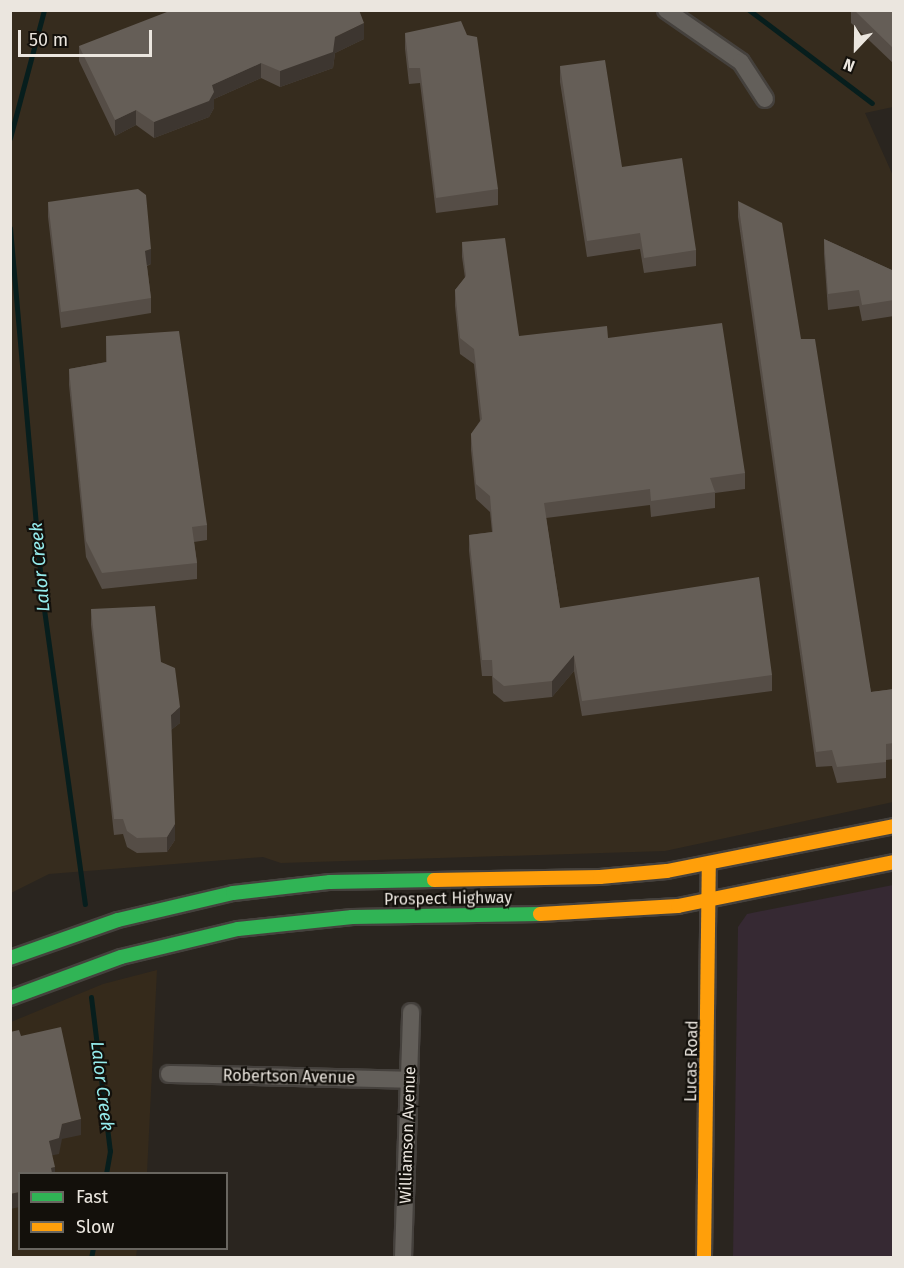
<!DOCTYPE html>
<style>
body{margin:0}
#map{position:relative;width:904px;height:1268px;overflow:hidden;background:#2a251f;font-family:"Fira Sans",sans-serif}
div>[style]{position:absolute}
.built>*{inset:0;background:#352a1b}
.industrial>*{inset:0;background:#362c1e}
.education>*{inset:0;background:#362933}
.stream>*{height:5px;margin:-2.5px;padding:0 2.5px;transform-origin:2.5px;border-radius:2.5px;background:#071e1d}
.roads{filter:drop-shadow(2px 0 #45413d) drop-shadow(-2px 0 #45413d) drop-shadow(0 2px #45413d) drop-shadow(0 -2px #45413d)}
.street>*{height:16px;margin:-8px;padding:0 8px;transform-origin:8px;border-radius:8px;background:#635f5a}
.fast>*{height:14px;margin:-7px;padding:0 7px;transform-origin:7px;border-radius:7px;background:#30b455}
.slow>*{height:14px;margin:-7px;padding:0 7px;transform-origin:7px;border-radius:7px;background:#ff9f0a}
.wall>*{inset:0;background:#554d46}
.shaded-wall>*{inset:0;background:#3d3630}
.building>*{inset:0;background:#655e57}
span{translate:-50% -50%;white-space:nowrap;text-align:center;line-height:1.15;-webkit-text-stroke:4.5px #13100b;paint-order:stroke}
.street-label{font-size:16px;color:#ebe6df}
.water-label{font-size:18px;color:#95eced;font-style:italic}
.frame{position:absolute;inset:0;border:12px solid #ebe6df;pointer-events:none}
.legend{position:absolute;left:18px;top:1172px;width:210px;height:78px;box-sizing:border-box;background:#13100b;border:2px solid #696660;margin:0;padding:8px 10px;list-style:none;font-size:18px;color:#ebe6df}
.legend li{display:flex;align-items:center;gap:12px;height:30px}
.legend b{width:30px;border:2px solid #696660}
.north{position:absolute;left:826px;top:18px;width:60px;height:60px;-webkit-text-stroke:4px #13100b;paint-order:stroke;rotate:202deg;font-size:16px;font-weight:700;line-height:24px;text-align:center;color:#ebe6df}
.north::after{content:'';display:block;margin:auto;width:21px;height:27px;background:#ebe6df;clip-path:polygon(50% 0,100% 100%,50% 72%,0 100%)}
.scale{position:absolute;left:18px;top:30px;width:134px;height:27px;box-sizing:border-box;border:3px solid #ebe6df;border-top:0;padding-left:8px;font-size:18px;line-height:21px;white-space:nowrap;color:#ebe6df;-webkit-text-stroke:4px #13100b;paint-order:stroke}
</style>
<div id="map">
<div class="built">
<i style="clip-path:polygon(157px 970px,147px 1173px,20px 1174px,20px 1248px,137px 1249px,136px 1257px,11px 1258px,11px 1022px,103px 984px)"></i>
</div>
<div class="industrial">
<i style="clip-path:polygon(11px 11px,893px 11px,893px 107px,865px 113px,894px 178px,893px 802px,665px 851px,281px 863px,263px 857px,49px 874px,11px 893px)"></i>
</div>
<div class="education">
<i style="clip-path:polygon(893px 885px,893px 1257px,733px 1257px,738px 927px,747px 914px)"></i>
</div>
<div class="stream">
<i style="left:749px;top:10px;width:154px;rotate:37.1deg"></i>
<i style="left:10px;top:138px;width:132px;rotate:-75.1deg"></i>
<i style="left:10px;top:228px;width:375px;rotate:85deg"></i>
<i style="left:43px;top:602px;width:305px;rotate:82.1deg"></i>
<i style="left:91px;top:997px;width:155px;rotate:83deg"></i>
<i style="left:110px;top:1151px;width:23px;rotate:100deg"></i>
<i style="left:91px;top:1258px;width:10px;rotate:-79deg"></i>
</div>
<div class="roads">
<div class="street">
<i style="left:666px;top:10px;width:91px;rotate:34.7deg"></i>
<i style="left:741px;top:62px;width:44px;rotate:57deg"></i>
<i style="left:169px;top:1074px;width:241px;rotate:1.4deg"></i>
<i style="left:403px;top:1258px;width:246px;rotate:-88.1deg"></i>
</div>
<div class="fast">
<i style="left:10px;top:958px;width:114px;rotate:-19.4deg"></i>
<i style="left:118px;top:920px;width:118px;rotate:-13.2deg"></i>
<i style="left:233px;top:893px;width:98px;rotate:-6.5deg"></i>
<i style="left:330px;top:882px;width:104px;rotate:-1.1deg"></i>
<i style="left:10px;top:998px;width:118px;rotate:-20.3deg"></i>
<i style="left:121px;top:957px;width:120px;rotate:-13.5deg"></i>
<i style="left:238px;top:929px;width:115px;rotate:-6deg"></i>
<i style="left:352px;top:917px;width:188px;rotate:-0.9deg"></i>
</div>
<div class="slow">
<i style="left:434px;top:880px;width:166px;rotate:-1deg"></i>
<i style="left:600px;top:877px;width:67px;rotate:-5.1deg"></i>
<i style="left:667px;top:871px;width:231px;rotate:-11.2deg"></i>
<i style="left:540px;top:914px;width:138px;rotate:-3.3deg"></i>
<i style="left:678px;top:906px;width:220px;rotate:-11.5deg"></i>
<i style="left:704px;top:1258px;width:394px;rotate:-89.3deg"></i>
</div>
</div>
<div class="wall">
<i style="clip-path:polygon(851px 10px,894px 10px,894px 64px,851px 23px)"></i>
<i style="clip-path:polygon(405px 33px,498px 189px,498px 205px,436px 213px,420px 83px,409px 84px,405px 49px)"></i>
<i style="clip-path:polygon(364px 39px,335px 53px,333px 68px,280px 87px,261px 78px,214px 99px,214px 108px,209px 117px,154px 138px,136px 125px,115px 136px,79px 61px,79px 46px)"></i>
<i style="clip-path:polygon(560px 66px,622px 167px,696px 250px,696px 266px,644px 273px,640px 249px,587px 257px,560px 82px)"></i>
<i style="clip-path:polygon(738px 201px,801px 339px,871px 692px,894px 689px,894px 759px,886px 760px,886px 778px,837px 783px,832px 766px,816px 767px,738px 217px)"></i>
<i style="clip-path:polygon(48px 202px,151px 264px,147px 266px,151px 298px,151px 313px,61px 328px,48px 217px)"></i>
<i style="clip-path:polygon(824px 239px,894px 271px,894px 316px,862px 321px,859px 306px,828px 310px,824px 254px)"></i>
<i style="clip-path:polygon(462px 242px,519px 336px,608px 338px,745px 473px,745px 489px,715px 493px,715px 508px,651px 517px,650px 505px,546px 518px,560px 608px,772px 675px,772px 691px,582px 716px,574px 671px,552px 697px,504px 702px,493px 693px,492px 676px,482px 676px,469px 551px,469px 535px,492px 532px,490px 512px,476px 499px,471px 450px,471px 434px,480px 421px,474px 364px,460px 354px,455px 306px,455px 290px,465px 278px,462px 257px)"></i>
<i style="clip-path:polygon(106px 336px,207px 525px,207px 540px,194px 542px,197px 563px,197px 579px,102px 589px,86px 557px,69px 385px,69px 369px,106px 362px)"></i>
<i style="clip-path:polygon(91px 609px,161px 662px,180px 723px,171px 730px,175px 840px,167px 852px,137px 853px,127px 847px,123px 834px,114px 835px,91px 625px)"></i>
</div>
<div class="shaded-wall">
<i style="clip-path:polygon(364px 23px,364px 39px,335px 53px,333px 68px,280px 87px,280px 71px,335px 37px)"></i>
<i style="clip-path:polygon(261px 63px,261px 78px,214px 99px,214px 108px,209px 117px,154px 138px,154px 122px,212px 85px)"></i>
<i style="clip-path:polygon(136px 110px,136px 125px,115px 136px,115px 120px)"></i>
<i style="clip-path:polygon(151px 249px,151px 264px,145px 266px,145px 251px)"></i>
<i style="clip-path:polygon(574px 655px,574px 671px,552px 697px,552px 681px)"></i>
<i style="clip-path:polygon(180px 707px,180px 723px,171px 730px,171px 715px)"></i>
<i style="clip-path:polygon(175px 824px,175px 840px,167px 852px,167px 837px)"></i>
<i style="clip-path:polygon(81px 1119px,81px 1135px,62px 1139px,59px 1154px,49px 1156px,49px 1141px,62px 1124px)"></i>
<i style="clip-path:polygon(55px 1167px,55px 1173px,51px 1173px,51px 1168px)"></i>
<i style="clip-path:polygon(20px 1192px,20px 1207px,10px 1209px,10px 1194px)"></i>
</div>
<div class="building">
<i style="clip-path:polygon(172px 10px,359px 10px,364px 23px,335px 37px,333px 52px,280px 71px,261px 63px,212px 85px,214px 92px,209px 101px,154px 122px,136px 110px,115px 120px,79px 46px)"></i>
<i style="clip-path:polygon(854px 10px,894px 10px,894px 49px)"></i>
<i style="clip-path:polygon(461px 21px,467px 35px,477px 37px,498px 189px,436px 198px,420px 68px,409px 68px,405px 33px)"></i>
<i style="clip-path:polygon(605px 60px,622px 167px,682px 158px,696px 250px,644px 258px,640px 233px,587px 241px,560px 66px)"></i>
<i style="clip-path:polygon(138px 189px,146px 195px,151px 249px,145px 251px,151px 298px,61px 312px,48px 202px)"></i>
<i style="clip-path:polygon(738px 201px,782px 223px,801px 339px,815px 339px,871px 692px,894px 689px,894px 743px,886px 744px,886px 762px,837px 767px,832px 750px,816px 752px)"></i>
<i style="clip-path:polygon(505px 238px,519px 336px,607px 326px,608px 338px,722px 323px,745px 473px,710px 478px,715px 492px,651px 501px,650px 489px,544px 503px,560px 608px,759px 577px,772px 675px,582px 701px,574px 655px,552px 681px,504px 686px,493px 677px,492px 660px,482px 660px,469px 535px,493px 532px,490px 496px,476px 484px,471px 434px,482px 419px,474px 349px,460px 338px,455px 290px,466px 276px,462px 242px)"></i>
<i style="clip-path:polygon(824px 239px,894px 271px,894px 300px,862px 305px,859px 290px,828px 294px)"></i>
<i style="clip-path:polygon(179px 331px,207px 525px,192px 527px,197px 563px,102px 573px,86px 541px,69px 369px,107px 362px,106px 336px)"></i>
<i style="clip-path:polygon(155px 606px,161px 662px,175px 668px,180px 707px,171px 715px,175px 824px,167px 837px,137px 838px,127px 831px,123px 819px,114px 819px,91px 609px)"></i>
<i style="clip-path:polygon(61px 1027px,81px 1119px,62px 1124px,59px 1138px,49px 1141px,55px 1167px,51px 1168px,52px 1173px,20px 1173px,20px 1192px,10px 1194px,10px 1032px,19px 1030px,21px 1036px)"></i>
</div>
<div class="street-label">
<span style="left:448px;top:899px;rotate:-1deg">Prospect Highway</span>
<span style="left:692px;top:1061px;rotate:-89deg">Lucas Road</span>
<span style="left:289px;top:1077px;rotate:1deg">Robertson Avenue</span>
<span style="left:408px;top:1135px;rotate:-88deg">Williamson Avenue</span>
</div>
<div class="water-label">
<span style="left:40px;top:567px;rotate:-95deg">Lalor Creek</span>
<span style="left:102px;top:1086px;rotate:83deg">Lalor Creek</span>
</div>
<div class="frame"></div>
<ul class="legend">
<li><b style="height:8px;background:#30b455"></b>Fast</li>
<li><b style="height:8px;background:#ff9f0a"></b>Slow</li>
</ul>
<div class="north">N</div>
<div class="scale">50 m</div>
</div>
